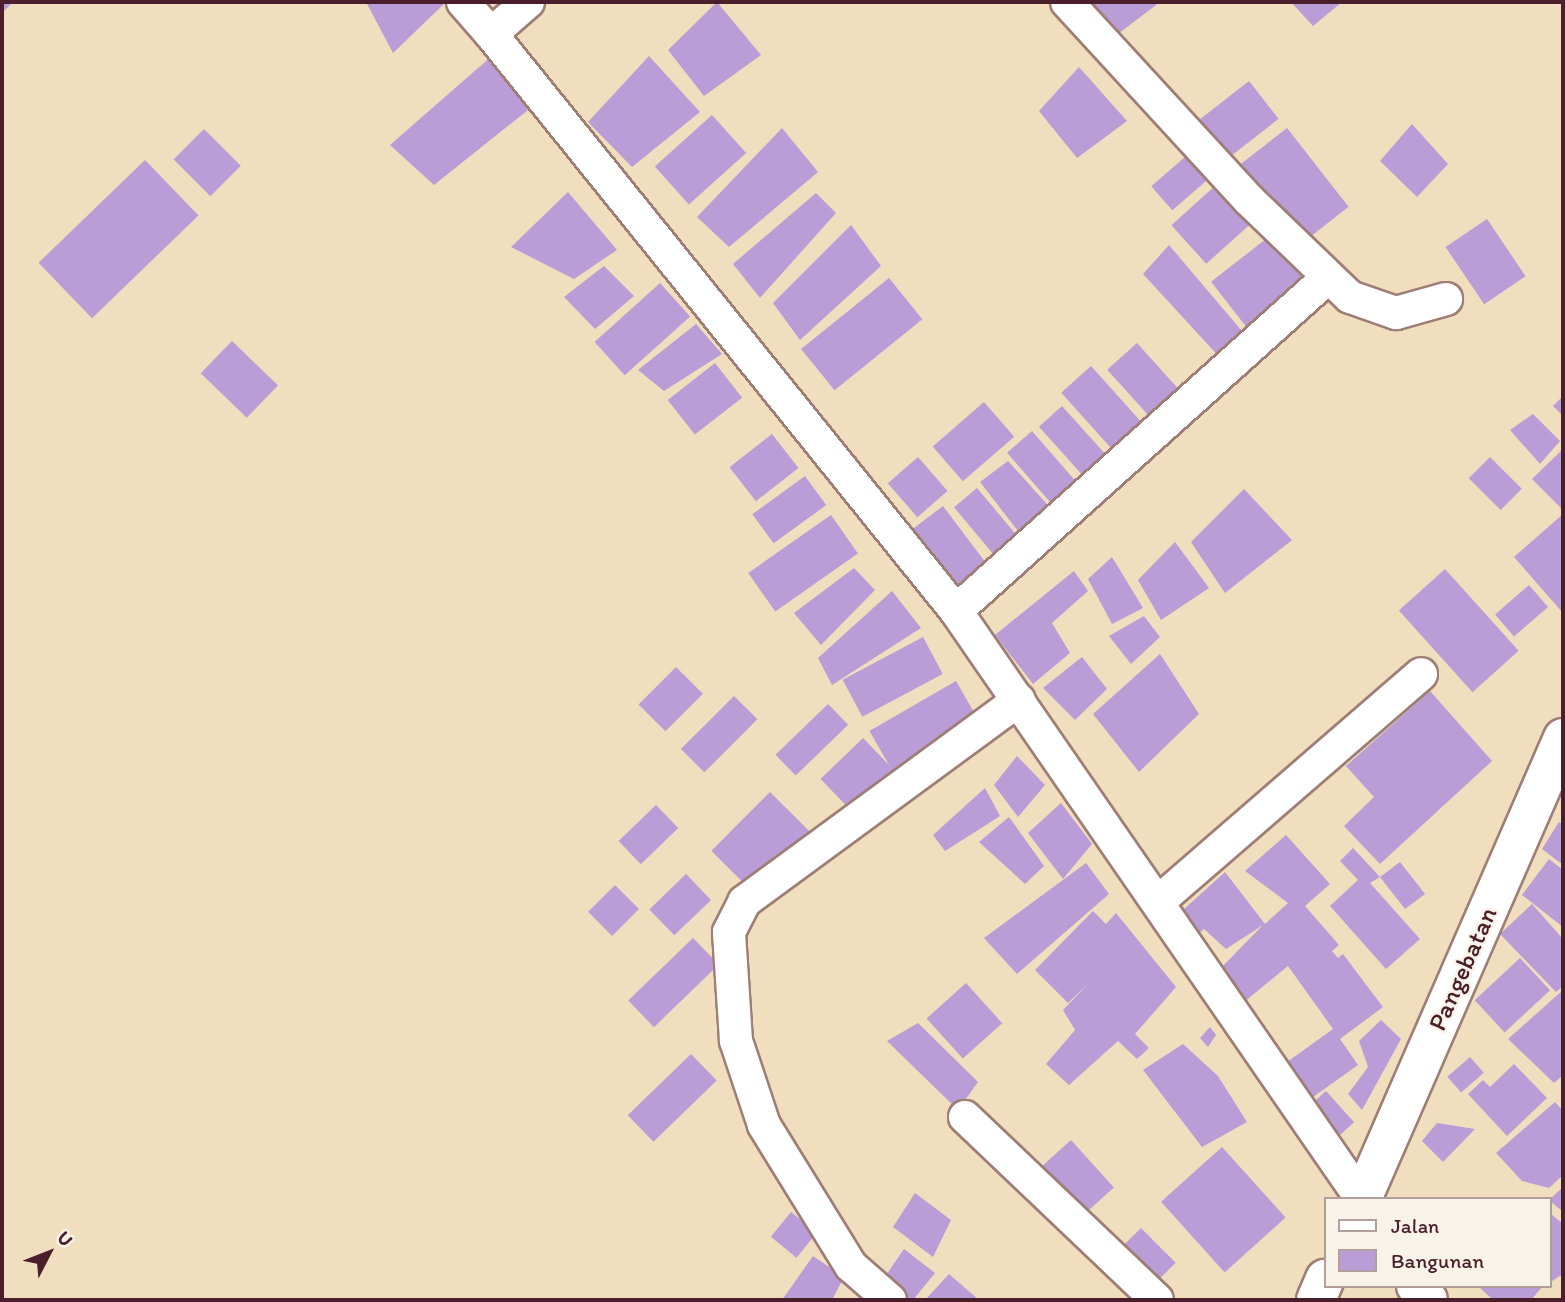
<!DOCTYPE html>
<style>
body{margin:0}
#map{position:relative;width:1565px;height:1302px;overflow:hidden;background:#f1debf;font-family:Itim,sans-serif}
div>[style]{position:absolute}
.building>*{inset:0;background:#ba9cd6;transform-origin:0 0}
.roads{filter:drop-shadow(2px 0 #9e7e75) drop-shadow(-2px 0 #9e7e75) drop-shadow(0 2px #9e7e75) drop-shadow(0 -2px #9e7e75)}
.minor>*{height:32px;margin:-16px;padding:0 16px;transform-origin:16px;border-radius:16px;background:#fff}
.tertiary>*{height:38px;margin:-19px;padding:0 19px;transform-origin:19px;border-radius:19px;background:#fff}
span{translate:-50% -50%;white-space:nowrap;text-align:center;line-height:1.15;-webkit-text-stroke:5px #f7f3e8;paint-order:stroke}
.street-label{font-size:26px;color:#4a1f2b}
.frame{position:absolute;inset:0;border:4px solid #4a1f2b;pointer-events:none}
.legend{position:absolute;left:1324px;top:1197px;width:228px;height:91px;box-sizing:border-box;background:#f7f3e8;border:2px solid #b29e9c;margin:0;padding:9px 12px;list-style:none;font-size:21px;color:#4a1f2b}
.legend li{display:flex;align-items:center;gap:14px;height:35px}
.legend b{width:35px;border:2px solid #b29e9c}
.north{position:absolute;left:14px;top:1218px;width:70px;height:70px;-webkit-text-stroke:5px #f7f3e8;paint-order:stroke;rotate:48deg;font-size:19px;font-weight:700;line-height:28px;text-align:center;color:#4a1f2b}
.north::after{content:'';display:block;margin:auto;width:24px;height:32px;background:#4a1f2b;clip-path:polygon(50% 0,100% 100%,50% 72%,0 100%)}
</style>
<div id="map">
<div class="building">
<i style="clip-path:polygon(2px 2px,13px 2px,2px 13px)"></i>
<i style="clip-path:polygon(366px 2px,446px 2px,393px 53px)"></i>
<i style="clip-path:polygon(717px 2px,761px 55px,704px 96px,668px 50px)"></i>
<i style="clip-path:polygon(1079px 2px,1160px 2px,1114px 37px)"></i>
<i style="clip-path:polygon(1291px 2px,1342px 2px,1313px 26px)"></i>
<i style="clip-path:polygon(493px 55px,528px 110px,434px 185px,390px 145px)"></i>
<i style="clip-path:polygon(649px 56px,700px 112px,632px 167px,588px 122px)"></i>
<i style="clip-path:polygon(1079px 67px,1127px 121px,1077px 158px,1039px 111px)"></i>
<i style="left:1249px;top:81px;width:48px;height:72px;rotate:52deg"></i>
<i style="left:712px;top:115px;width:51px;height:77px;rotate:48deg"></i>
<i style="clip-path:polygon(1412px 124px,1448px 164px,1417px 197px,1380px 161px)"></i>
<i style="clip-path:polygon(782px 128px,818px 172px,729px 247px,697px 217px)"></i>
<i style="left:1287px;top:128px;width:100px;height:68px;rotate:52deg"></i>
<i style="left:204px;top:129px;width:52px;height:43px;rotate:45deg"></i>
<i style="left:1186px;top:156px;width:32px;height:46px;rotate:49deg"></i>
<i style="left:145px;top:160px;width:77px;height:148px;rotate:46deg"></i>
<i style="left:1216px;top:185px;width:52px;height:60px;rotate:48deg"></i>
<i style="clip-path:polygon(568px 192px,617px 250px,574px 279px,511px 247px)"></i>
<i style="clip-path:polygon(816px 193px,836px 213px,760px 298px,733px 264px)"></i>
<i style="left:1487px;top:219px;width:69px;height:50px;rotate:56deg"></i>
<i style="clip-path:polygon(851px 225px,881px 266px,800px 340px,773px 303px)"></i>
<i style="left:1271px;top:235px;width:68px;height:76px;rotate:52deg"></i>
<i style="clip-path:polygon(1169px 245px,1247px 337px,1223px 361px,1143px 274px)"></i>
<i style="clip-path:polygon(604px 266px,634px 296px,595px 329px,564px 297px)"></i>
<i style="left:889px;top:278px;width:53px;height:113px;rotate:51deg"></i>
<i style="left:660px;top:283px;width:45px;height:88px;rotate:48deg"></i>
<i style="clip-path:polygon(696px 324px,722px 354px,664px 391px,638px 370px)"></i>
<i style="left:232px;top:341px;width:64px;height:45px;rotate:44deg"></i>
<i style="left:1137px;top:343px;width:74px;height:40px;rotate:48deg"></i>
<i style="left:715px;top:363px;width:44px;height:60px;rotate:52deg"></i>
<i style="left:1091px;top:366px;width:91px;height:40px;rotate:48deg"></i>
<i style="clip-path:polygon(1563px 396px,1563px 416px,1553px 406px)"></i>
<i style="left:984px;top:402px;width:46px;height:68px;rotate:49deg"></i>
<i style="left:1062px;top:406px;width:78px;height:31px;rotate:48deg"></i>
<i style="clip-path:polygon(1533px 414px,1560px 441px,1540px 464px,1510px 430px)"></i>
<i style="left:1032px;top:431px;width:82px;height:33px;rotate:49deg"></i>
<i style="left:772px;top:434px;width:43px;height:54px;rotate:52deg"></i>
<i style="clip-path:polygon(1563px 449px,1563px 510px,1532px 479px)"></i>
<i style="left:918px;top:457px;width:45px;height:40px;rotate:49deg"></i>
<i style="left:1490px;top:457px;width:45px;height:30px;rotate:45deg"></i>
<i style="clip-path:polygon(1008px 461px,1055px 513px,1025px 540px,980px 482px)"></i>
<i style="left:805px;top:476px;width:36px;height:65px;rotate:54deg"></i>
<i style="left:977px;top:488px;width:60px;height:30px;rotate:50deg"></i>
<i style="clip-path:polygon(1244px 489px,1292px 540px,1225px 593px,1191px 542px)"></i>
<i style="left:943px;top:506px;width:73px;height:48px;rotate:53deg"></i>
<i style="clip-path:polygon(1563px 514px,1563px 613px,1514px 557px)"></i>
<i style="left:831px;top:515px;width:47px;height:101px;rotate:55deg"></i>
<i style="clip-path:polygon(1175px 542px,1209px 588px,1161px 620px,1138px 580px)"></i>
<i style="clip-path:polygon(1112px 557px,1143px 608px,1112px 624px,1088px 579px)"></i>
<i style="clip-path:polygon(854px 568px,875px 590px,821px 645px,794px 613px)"></i>
<i style="left:1445px;top:569px;width:110px;height:62px;rotate:48deg"></i>
<i style="clip-path:polygon(1074px 571px,1088px 591px,1052px 623px,1070px 653px,1033px 684px,995px 635px)"></i>
<i style="left:1529px;top:585px;width:29px;height:45px;rotate:49deg"></i>
<i style="clip-path:polygon(892px 591px,921px 628px,832px 685px,818px 658px)"></i>
<i style="clip-path:polygon(1144px 616px,1160px 637px,1131px 664px,1109px 636px)"></i>
<i style="left:923px;top:637px;width:42px;height:91px;rotate:62deg"></i>
<i style="clip-path:polygon(1160px 654px,1199px 714px,1139px 772px,1093px 714px)"></i>
<i style="clip-path:polygon(1082px 657px,1107px 689px,1075px 720px,1043px 688px)"></i>
<i style="left:676px;top:667px;width:38px;height:53px;rotate:45deg"></i>
<i style="left:956px;top:681px;width:48px;height:100px;rotate:60deg"></i>
<i style="clip-path:polygon(1430px 691px,1492px 761px,1380px 864px,1344px 826px,1374px 797px,1346px 766px)"></i>
<i style="left:734px;top:696px;width:33px;height:75px;rotate:45deg"></i>
<i style="left:828px;top:704px;width:29px;height:73px;rotate:46deg"></i>
<i style="left:863px;top:738px;width:46px;height:59px;rotate:46deg"></i>
<i style="clip-path:polygon(1017px 756px,1045px 785px,1018px 817px,994px 785px)"></i>
<i style="clip-path:polygon(985px 788px,1000px 816px,945px 851px,933px 835px)"></i>
<i style="left:770px;top:792px;width:62px;height:83px;rotate:45deg"></i>
<i style="clip-path:polygon(1061px 803px,1092px 844px,1063px 879px,1028px 833px)"></i>
<i style="left:656px;top:805px;width:32px;height:52px;rotate:46deg"></i>
<i style="clip-path:polygon(1009px 817px,1044px 866px,1025px 884px,979px 842px)"></i>
<i style="clip-path:polygon(1559px 822px,1563px 825px,1563px 865px,1542px 849px)"></i>
<i style="clip-path:polygon(1286px 835px,1330px 884px,1305px 906px,1339px 945px,1332px 951px,1338px 958px,1343px 954px,1383px 1007px,1340px 1039px,1358px 1065px,1306px 1102px,1280px 1067px,1333px 1029px,1288px 966px,1244px 1002px,1218px 971px,1263px 925px,1226px 949px,1204px 929px,1190px 941px,1173px 919px,1225px 872px,1265px 924px,1288px 903px,1245px 871px)"></i>
<i style="clip-path:polygon(1353px 848px,1380px 877px,1400px 862px,1425px 894px,1405px 909px,1380px 877px,1370px 883px,1420px 939px,1386px 969px,1330px 906px,1358px 880px,1340px 861px)"></i>
<i style="clip-path:polygon(1549px 859px,1563px 870px,1563px 927px,1522px 895px)"></i>
<i style="clip-path:polygon(1086px 863px,1109px 894px,1017px 974px,984px 938px)"></i>
<i style="left:686px;top:874px;width:36px;height:51px;rotate:46deg"></i>
<i style="left:615px;top:885px;width:34px;height:38px;rotate:45deg"></i>
<i style="clip-path:polygon(1532px 904px,1563px 939px,1563px 986px,1556px 992px,1500px 934px)"></i>
<i style="clip-path:polygon(1093px 911px,1106px 924px,1116px 913px,1176px 987px,1135px 1034px,1149px 1048px,1137px 1059px,1118px 1041px,1069px 1085px,1046px 1064px,1075px 1030px,1063px 1010px,1088px 984px,1068px 1003px,1035px 970px)"></i>
<i style="left:693px;top:938px;width:37px;height:90px;rotate:46deg"></i>
<i style="left:1520px;top:958px;width:44px;height:62px;rotate:47deg"></i>
<i style="left:966px;top:983px;width:54px;height:53px;rotate:48deg"></i>
<i style="clip-path:polygon(1563px 990px,1563px 1075px,1554px 1083px,1508px 1039px)"></i>
<i style="clip-path:polygon(1381px 1020px,1401px 1039px,1362px 1110px,1348px 1094px,1368px 1067px,1359px 1041px)"></i>
<i style="clip-path:polygon(918px 1023px,978px 1082px,958px 1110px,887px 1041px)"></i>
<i style="clip-path:polygon(1210px 1027px,1216px 1035px,1208px 1047px,1200px 1038px)"></i>
<i style="clip-path:polygon(1183px 1044px,1218px 1076px,1247px 1122px,1202px 1147px,1143px 1070px)"></i>
<i style="left:691px;top:1054px;width:37px;height:88px;rotate:46deg"></i>
<i style="left:1470px;top:1057px;width:21px;height:30px;rotate:49deg"></i>
<i style="clip-path:polygon(1514px 1064px,1547px 1098px,1507px 1136px,1468px 1094px,1483px 1080px,1490px 1087px)"></i>
<i style="left:1326px;top:1091px;width:42px;height:30px;rotate:48deg"></i>
<i style="clip-path:polygon(1555px 1102px,1563px 1111px,1563px 1175px,1549px 1188px,1522px 1181px,1496px 1153px)"></i>
<i style="clip-path:polygon(1437px 1123px,1475px 1129px,1443px 1162px,1422px 1141px)"></i>
<i style="left:1071px;top:1140px;width:64px;height:51px;rotate:48deg"></i>
<i style="left:1222px;top:1147px;width:95px;height:82px;rotate:48deg"></i>
<i style="clip-path:polygon(1563px 1187px,1563px 1212px,1549px 1200px)"></i>
<i style="clip-path:polygon(915px 1193px,951px 1220px,933px 1257px,893px 1227px)"></i>
<i style="left:791px;top:1212px;width:33px;height:32px;rotate:39deg"></i>
<i style="clip-path:polygon(1551px 1214px,1563px 1224px,1563px 1274px,1549px 1283px)"></i>
<i style="left:1141px;top:1228px;width:49px;height:27px;rotate:45deg"></i>
<i style="clip-path:polygon(904px 1249px,935px 1273px,913px 1300px,896px 1300px,880px 1284px)"></i>
<i style="clip-path:polygon(813px 1256px,844px 1277px,832px 1300px,782px 1300px)"></i>
<i style="clip-path:polygon(949px 1274px,979px 1300px,925px 1300px)"></i>
<i style="clip-path:polygon(1478px 1286px,1543px 1286px,1531px 1300px,1493px 1300px)"></i>
</div>
<div class="roads">
<div class="minor">
<i style="left:463px;top:2px;width:43px;rotate:48.8deg"></i>
<i style="left:528px;top:2px;width:49px;rotate:139.1deg"></i>
<i style="left:491px;top:34px;width:741px;rotate:51.13deg"></i>
<i style="left:956px;top:611px;width:713px;rotate:55.4deg"></i>
<i style="left:1067px;top:2px;width:268px;rotate:47.4deg"></i>
<i style="left:1248px;top:199px;width:141px;rotate:43.9deg"></i>
<i style="left:1350px;top:297px;width:49px;rotate:19.2deg"></i>
<i style="left:1396px;top:313px;width:52px;rotate:-15.6deg"></i>
<i style="left:956px;top:611px;width:499px;rotate:-41.9deg"></i>
<i style="left:1158px;top:902px;width:348px;rotate:-40.9deg"></i>
<i style="left:965px;top:1117px;width:265px;rotate:43.6deg"></i>
<i style="left:890px;top:1300px;width:52px;rotate:-138.9deg"></i>
<i style="left:851px;top:1266px;width:166px;rotate:-121.7deg"></i>
<i style="left:764px;top:1125px;width:89px;rotate:-108.4deg"></i>
<i style="left:736px;top:1041px;width:109px;rotate:-93.7deg"></i>
<i style="left:729px;top:932px;width:34px;rotate:-63deg"></i>
<i style="left:744px;top:902px;width:341px;rotate:-36.3deg"></i>
</div>
<div class="tertiary">
<i style="left:1362px;top:1199px;width:503px;rotate:-66.44deg"></i>
<i style="left:1416px;top:1286px;width:18px;rotate:49deg"></i>
<i style="left:1316px;top:1300px;width:23px;rotate:-67deg"></i>
</div>
</div>
<div class="street-label">
<span style="left:1463px;top:969px;rotate:-66deg">Pangebatan</span>
</div>
<div class="frame"></div>
<ul class="legend">
<li><b style="height:9px;background:#fff"></b>Jalan</li>
<li><b style="height:19px;background:#ba9cd6"></b>Bangunan</li>
</ul>
<div class="north">U</div>
</div>
